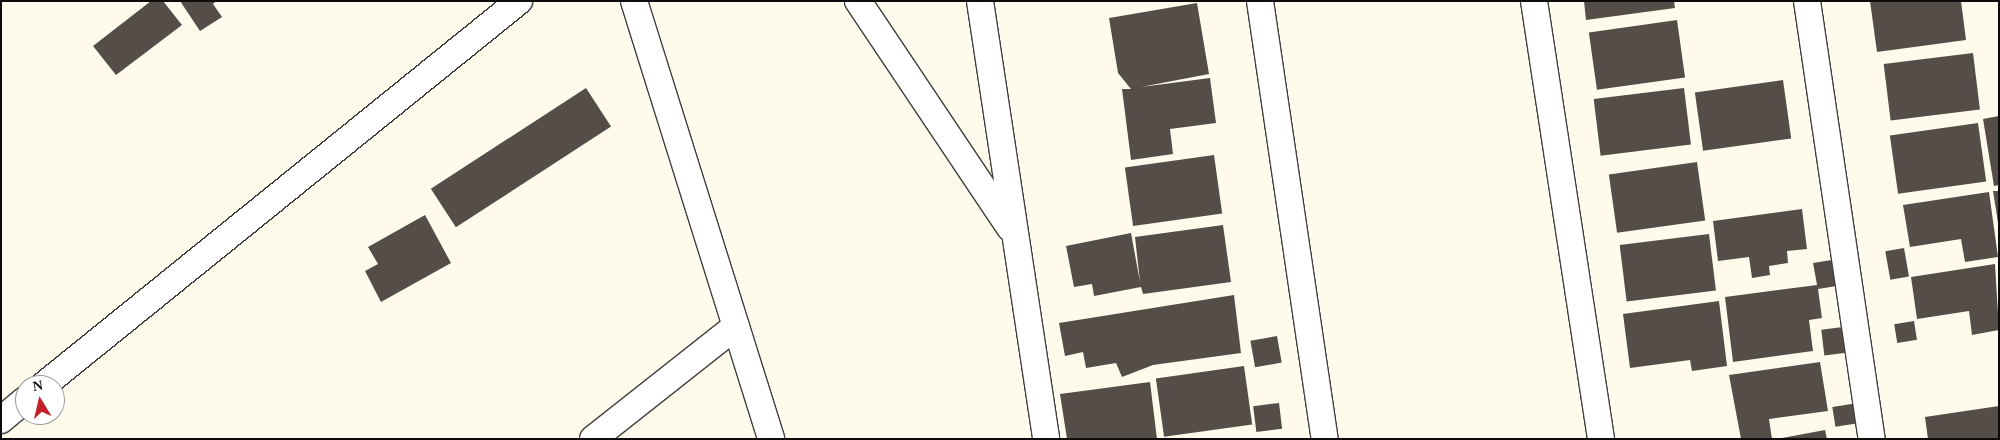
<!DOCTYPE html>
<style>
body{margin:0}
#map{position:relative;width:2000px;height:440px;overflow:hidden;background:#fffbec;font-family:"Times New Roman",serif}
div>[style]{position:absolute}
.building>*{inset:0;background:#554d48;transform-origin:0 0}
.roads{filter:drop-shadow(1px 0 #3f3f3f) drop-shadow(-1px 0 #3f3f3f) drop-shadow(0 1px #3f3f3f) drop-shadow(0 -1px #3f3f3f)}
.street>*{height:26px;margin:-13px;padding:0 13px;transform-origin:13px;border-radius:13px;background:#fff}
span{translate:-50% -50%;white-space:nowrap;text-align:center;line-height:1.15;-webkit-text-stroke:5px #fff;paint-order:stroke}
.frame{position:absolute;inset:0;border:2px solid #0c0c0c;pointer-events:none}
.north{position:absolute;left:15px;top:375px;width:50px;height:50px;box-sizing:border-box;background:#fff;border:1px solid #9e9e9e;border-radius:50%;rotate:351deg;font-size:14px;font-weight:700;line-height:20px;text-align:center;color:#0c0c0c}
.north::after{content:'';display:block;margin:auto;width:18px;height:22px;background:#c12029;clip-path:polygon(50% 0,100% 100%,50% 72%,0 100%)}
</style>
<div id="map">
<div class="building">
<i style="clip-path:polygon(151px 1px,163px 1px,182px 25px,116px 75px,93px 46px)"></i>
<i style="clip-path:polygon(180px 1px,216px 1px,213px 4px,222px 17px,200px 31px)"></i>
<i style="clip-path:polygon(1584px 1px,1674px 1px,1675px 8px,1586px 20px)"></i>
<i style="clip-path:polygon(1870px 1px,1961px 1px,1966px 40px,1877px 52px)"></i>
<i style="clip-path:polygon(1197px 3px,1209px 74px,1141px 87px,1210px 78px,1216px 123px,1170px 129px,1173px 154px,1131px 160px,1122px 89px,1131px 89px,1118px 73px,1109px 18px)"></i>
<i style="left:1677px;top:20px;width:58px;height:89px;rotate:82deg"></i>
<i style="left:1973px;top:53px;width:57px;height:90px;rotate:83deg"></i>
<i style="left:1783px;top:80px;width:59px;height:89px;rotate:82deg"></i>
<i style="left:586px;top:88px;width:46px;height:185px;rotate:57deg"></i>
<i style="left:1684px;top:88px;width:57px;height:91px;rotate:83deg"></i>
<i style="clip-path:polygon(1999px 116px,1999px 185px,1994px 186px,1983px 119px)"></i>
<i style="left:1978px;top:123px;width:59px;height:89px;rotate:82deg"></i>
<i style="left:1214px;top:155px;width:59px;height:90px;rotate:82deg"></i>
<i style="left:1697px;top:162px;width:59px;height:89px;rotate:82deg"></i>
<i style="clip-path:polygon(1993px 191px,1999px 191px,1999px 223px,1998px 223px)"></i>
<i style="clip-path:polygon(1989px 192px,1998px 257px,1965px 262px,1961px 239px,1910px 247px,1903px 205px)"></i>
<i style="clip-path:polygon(1802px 209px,1807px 249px,1787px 251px,1788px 263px,1769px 266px,1770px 275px,1752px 278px,1749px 257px,1718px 261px,1713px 221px)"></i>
<i style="clip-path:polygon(425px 215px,451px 263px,381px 302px,365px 271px,378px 264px,368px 247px)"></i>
<i style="clip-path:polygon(1223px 225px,1231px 282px,1143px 294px,1141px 287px,1094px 296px,1092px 284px,1074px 287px,1066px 246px,1131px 233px,1140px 282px,1135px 237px)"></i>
<i style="left:1709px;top:234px;width:57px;height:90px;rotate:83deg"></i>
<i style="left:1904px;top:248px;width:29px;height:19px;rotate:80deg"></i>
<i style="clip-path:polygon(1838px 259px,1843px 285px,1818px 289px,1822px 318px,1809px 320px,1813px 351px,1733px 362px,1725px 297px,1817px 285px,1813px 263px)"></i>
<i style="clip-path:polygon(1995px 264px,1999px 330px,1972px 335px,1969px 311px,1917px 319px,1911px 277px)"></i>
<i style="clip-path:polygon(1234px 295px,1241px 353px,1153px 365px,1122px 377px,1116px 363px,1086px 368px,1083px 352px,1065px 356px,1059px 323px)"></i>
<i style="clip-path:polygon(1719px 301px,1727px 366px,1692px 371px,1690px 360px,1630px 368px,1623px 314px)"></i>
<i style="left:1914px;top:321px;width:19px;height:20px;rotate:81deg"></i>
<i style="left:1851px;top:326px;width:26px;height:30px;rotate:83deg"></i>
<i style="left:1277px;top:336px;width:27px;height:27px;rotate:80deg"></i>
<i style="clip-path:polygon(1820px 362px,1828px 411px,1769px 419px,1772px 439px,1741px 439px,1729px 375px)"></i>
<i style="left:1244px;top:366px;width:59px;height:89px;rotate:82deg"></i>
<i style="clip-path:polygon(1150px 382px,1157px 439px,1067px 439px,1060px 394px)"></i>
<i style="left:1279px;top:403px;width:26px;height:26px;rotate:83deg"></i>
<i style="left:1858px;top:403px;width:20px;height:26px;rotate:81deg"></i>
<i style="clip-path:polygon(1999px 406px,1999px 439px,1928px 439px,1925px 417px)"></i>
<i style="clip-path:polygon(1825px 430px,1827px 439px,1782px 439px,1782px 438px)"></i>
</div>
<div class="roads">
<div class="street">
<i style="left:634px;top:1px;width:459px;rotate:72.6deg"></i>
<i style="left:858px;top:1px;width:273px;rotate:56.2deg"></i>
<i style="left:980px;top:1px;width:443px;rotate:81.4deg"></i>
<i style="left:1260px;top:1px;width:443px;rotate:81.6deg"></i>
<i style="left:1534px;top:1px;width:443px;rotate:81.3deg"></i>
<i style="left:1807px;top:1px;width:443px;rotate:81.6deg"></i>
<i style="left:44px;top:385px;width:611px;rotate:-38.95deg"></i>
<i style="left:1px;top:420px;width:31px;rotate:-40deg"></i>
<i style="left:593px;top:439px;width:182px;rotate:-38.3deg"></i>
</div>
</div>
<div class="frame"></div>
<div class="north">N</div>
</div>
